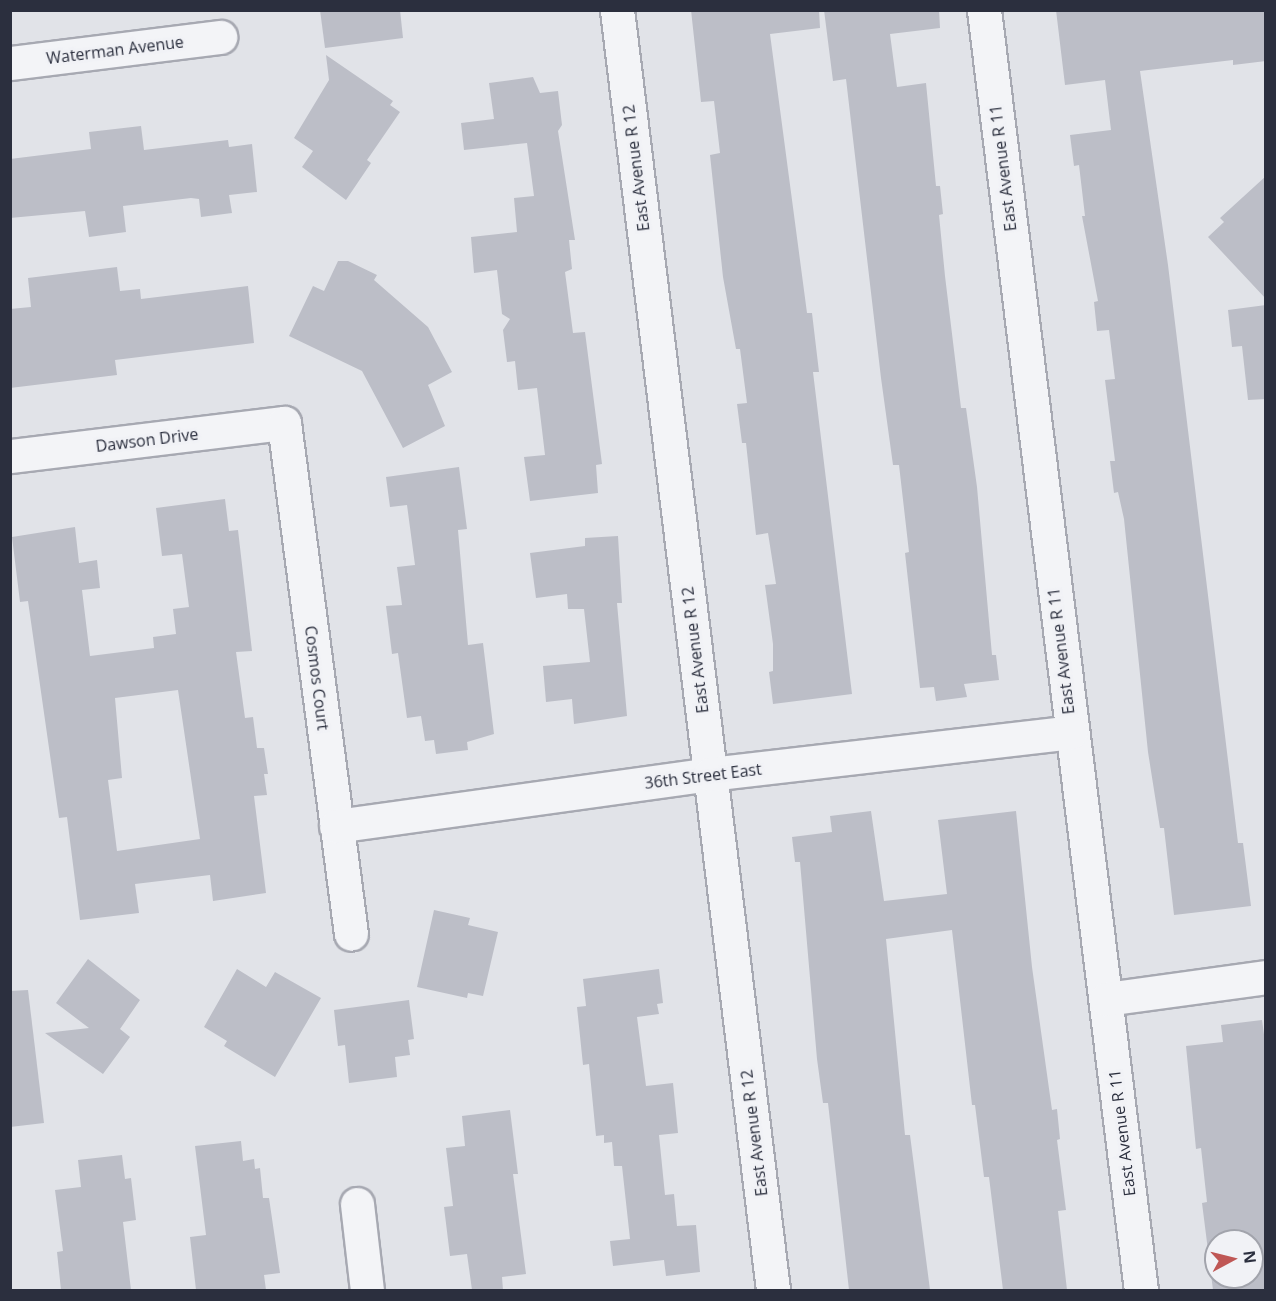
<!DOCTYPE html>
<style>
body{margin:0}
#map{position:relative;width:1276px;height:1301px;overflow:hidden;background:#e1e3e8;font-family:"Open Sans",sans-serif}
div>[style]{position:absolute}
.building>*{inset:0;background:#bcbec7}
.roads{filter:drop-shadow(2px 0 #a7a9b2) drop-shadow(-2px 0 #a7a9b2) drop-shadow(0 2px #a7a9b2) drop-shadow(0 -2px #a7a9b2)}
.minor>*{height:33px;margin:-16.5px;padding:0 16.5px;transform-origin:16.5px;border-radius:16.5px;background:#f3f4f7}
span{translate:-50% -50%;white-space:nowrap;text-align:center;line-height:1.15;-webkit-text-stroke:6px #f1f2f6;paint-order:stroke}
.street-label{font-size:16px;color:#2b2f3e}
.frame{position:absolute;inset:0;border:12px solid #2b2f3e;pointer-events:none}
.north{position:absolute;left:1204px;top:1229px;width:60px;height:60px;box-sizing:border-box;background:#f1f2f6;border:2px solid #a2a4ac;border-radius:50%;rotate:83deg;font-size:16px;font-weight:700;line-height:24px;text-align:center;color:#2b2f3e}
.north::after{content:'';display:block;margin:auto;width:21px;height:27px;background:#bf5755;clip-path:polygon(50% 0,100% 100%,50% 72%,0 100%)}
</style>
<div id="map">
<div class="building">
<i style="clip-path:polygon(320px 10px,400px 10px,403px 38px,325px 48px)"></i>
<i style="clip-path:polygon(691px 10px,819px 10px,820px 28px,770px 34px,807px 313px,812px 313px,819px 372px,813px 372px,852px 694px,773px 704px,769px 672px,773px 671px,773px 644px,765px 585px,776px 584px,768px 533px,756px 535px,746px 443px,742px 443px,737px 404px,747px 403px,740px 349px,736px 349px,723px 277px,710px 155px,720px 153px,714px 101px,701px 102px)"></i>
<i style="clip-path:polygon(824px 10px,939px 10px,940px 28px,890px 34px,897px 87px,926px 83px,936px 186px,940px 186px,943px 214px,939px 215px,945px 276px,961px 408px,966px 408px,977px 487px,992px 655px,996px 655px,999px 680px,964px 684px,967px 697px,936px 701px,934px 687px,920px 688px,905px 553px,909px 552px,899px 465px,893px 465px,881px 378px,846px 79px,833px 81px)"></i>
<i style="clip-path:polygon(1056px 10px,1266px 10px,1266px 61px,1233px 65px,1233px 60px,1140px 71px,1168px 265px,1238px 843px,1243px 843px,1251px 906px,1174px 915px,1164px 828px,1160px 828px,1148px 752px,1124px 519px,1118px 492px,1114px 493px,1110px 461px,1115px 461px,1105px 380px,1115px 379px,1109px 330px,1097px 331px,1094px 302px,1098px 301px,1082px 216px,1085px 216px,1079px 165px,1074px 166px,1070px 135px,1111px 130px,1105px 80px,1065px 85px)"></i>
<i style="clip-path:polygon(326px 55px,393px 101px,390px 105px,400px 112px,367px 160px,371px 163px,346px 200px,302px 167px,313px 151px,294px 138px,329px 80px)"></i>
<i style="clip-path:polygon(533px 77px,540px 93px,558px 91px,562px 125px,558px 131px,575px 240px,569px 240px,572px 269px,565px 272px,573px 333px,585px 332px,602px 464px,596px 465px,598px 493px,530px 501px,524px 457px,545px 455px,537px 388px,518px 390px,515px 361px,507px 362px,503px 330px,510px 319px,502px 314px,497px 270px,474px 273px,471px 237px,517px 232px,514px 198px,534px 196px,527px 143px,464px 150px,461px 123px,494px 119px,489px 83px)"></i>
<i style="clip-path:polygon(141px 126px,144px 150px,228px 140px,229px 147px,252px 144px,257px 192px,229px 195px,232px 213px,201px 217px,199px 199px,191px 198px,123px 206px,126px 232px,89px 237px,85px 211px,10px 218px,10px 159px,91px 149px,89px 132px)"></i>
<i style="clip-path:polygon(1266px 176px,1266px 299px,1208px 237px,1224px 222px,1220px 218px)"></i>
<i style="clip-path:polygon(338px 261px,348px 261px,377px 275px,374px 280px,428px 327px,452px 372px,428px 385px,445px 426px,403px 448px,362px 371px,289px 336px,313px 286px,324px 291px)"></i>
<i style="clip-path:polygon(117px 267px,120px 291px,140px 289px,141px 299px,248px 286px,254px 343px,115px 360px,117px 375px,10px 388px,10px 309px,31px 307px,28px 278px)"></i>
<i style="clip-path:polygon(1266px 305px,1266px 399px,1248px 400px,1242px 346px,1232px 347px,1228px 310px)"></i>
<i style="clip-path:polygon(459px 467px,467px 529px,458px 530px,468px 645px,483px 643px,494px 734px,467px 742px,468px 750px,436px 754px,434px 740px,425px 741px,421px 716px,407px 718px,398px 653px,392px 654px,386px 606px,402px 605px,397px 567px,415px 565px,407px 505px,390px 507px,386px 477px)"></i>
<i style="clip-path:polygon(evenodd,225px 499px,229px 531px,238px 530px,252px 651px,236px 652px,245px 718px,253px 717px,257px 748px,264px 748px,268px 774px,264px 774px,267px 795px,254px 796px,266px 893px,213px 901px,210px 875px,135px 884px,139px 913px,80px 920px,67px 817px,59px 818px,28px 601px,20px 602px,12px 537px,75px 527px,79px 563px,97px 560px,100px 588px,82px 590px,90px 656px,154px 648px,153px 637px,176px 634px,173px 609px,189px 607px,182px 554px,162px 556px,156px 508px,225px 499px,178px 690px,200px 839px,117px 851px,108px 780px,122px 778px,115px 698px,178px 690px)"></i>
<i style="clip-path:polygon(618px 536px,622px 603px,617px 603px,627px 716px,574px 724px,572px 699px,546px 702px,543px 666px,590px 662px,584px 609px,568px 609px,567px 594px,536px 598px,530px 553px,585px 546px,585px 538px)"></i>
<i style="clip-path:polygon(871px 811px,884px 901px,947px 894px,938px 820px,1016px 811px,1032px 967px,1052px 1110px,1057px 1109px,1060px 1139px,1057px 1140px,1066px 1210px,1058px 1211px,1067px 1290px,1003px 1290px,989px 1177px,984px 1177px,975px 1105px,972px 1105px,952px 930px,886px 939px,905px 1135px,910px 1135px,930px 1290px,849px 1290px,828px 1103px,823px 1103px,817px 1059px,800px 862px,795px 862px,792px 837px,832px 832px,830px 816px)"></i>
<i style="clip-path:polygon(434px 910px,470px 918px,468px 925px,498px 932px,483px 996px,468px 993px,467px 998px,417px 987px)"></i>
<i style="clip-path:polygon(88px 959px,140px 1000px,120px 1029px,130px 1037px,103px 1074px,45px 1033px,89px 1028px,56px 1003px)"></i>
<i style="clip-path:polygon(237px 969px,266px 987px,275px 972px,321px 998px,275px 1077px,224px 1046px,227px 1041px,204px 1027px)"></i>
<i style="clip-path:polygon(659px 969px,663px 1003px,657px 1004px,659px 1014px,637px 1017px,646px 1086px,673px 1083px,678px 1133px,659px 1135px,665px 1195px,674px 1194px,677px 1226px,696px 1225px,700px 1272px,666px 1276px,664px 1260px,613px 1266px,610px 1241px,630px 1239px,622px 1166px,614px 1166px,612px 1142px,604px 1143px,604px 1135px,596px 1136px,589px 1064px,583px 1065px,577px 1007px,586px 1006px,583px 979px)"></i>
<i style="clip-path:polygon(28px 990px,44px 1123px,10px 1127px,10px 991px)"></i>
<i style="clip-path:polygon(409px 1000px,414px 1039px,408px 1040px,410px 1055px,395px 1057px,397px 1077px,349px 1083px,345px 1045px,338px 1046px,334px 1010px)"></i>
<i style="clip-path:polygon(evenodd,1262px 1020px,1266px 1049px,1266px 1290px,1213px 1290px,1202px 1203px,1207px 1202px,1201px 1148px,1196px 1149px,1186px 1046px,1223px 1042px,1221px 1025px,1262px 1020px,1216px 1241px,1252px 1241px,1252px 1277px,1216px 1277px,1216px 1241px)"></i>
<i style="clip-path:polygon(510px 1110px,518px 1174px,513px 1174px,526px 1274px,502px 1277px,503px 1290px,472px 1290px,467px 1254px,450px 1256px,444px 1207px,453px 1206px,446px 1148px,465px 1146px,462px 1116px)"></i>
<i style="clip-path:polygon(241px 1141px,243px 1161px,254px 1159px,255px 1169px,260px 1168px,263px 1198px,269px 1198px,280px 1273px,264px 1275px,266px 1290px,196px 1290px,190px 1237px,206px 1235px,195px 1146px)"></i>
<i style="clip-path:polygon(122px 1155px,125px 1179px,131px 1178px,136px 1220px,123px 1222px,131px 1290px,61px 1290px,57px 1252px,63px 1251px,55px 1190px,81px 1187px,78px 1160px)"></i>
</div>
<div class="roads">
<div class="minor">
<i style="left:617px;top:10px;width:1289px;rotate:83.05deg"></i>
<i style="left:984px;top:10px;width:1290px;rotate:83.01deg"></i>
<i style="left:10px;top:63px;width:212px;rotate:-7.1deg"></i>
<i style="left:10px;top:456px;width:276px;rotate:-6.9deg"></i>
<i style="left:284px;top:423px;width:515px;rotate:82.53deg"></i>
<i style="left:336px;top:826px;width:378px;rotate:-7.9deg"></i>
<i style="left:710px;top:774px;width:363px;rotate:-6.6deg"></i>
<i style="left:1106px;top:999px;width:162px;rotate:-7.8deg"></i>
<i style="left:357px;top:1204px;width:87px;rotate:83.4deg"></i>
</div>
</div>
<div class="street-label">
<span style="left:115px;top:50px;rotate:-7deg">Waterman Avenue</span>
<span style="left:636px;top:168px;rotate:-97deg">East Avenue R 12</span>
<span style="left:1003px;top:168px;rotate:-97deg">East Avenue R 11</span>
<span style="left:147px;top:440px;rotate:-7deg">Dawson Drive</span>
<span style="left:695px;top:650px;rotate:-97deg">East Avenue R 12</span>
<span style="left:1061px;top:651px;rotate:-97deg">East Avenue R 11</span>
<span style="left:317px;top:678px;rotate:83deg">Cosmos Court</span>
<span style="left:703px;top:776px;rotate:-7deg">36th Street East</span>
<span style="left:754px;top:1133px;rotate:-97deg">East Avenue R 12</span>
<span style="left:1122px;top:1133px;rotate:-97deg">East Avenue R 11</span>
</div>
<div class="frame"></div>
<div class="north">N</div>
</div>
